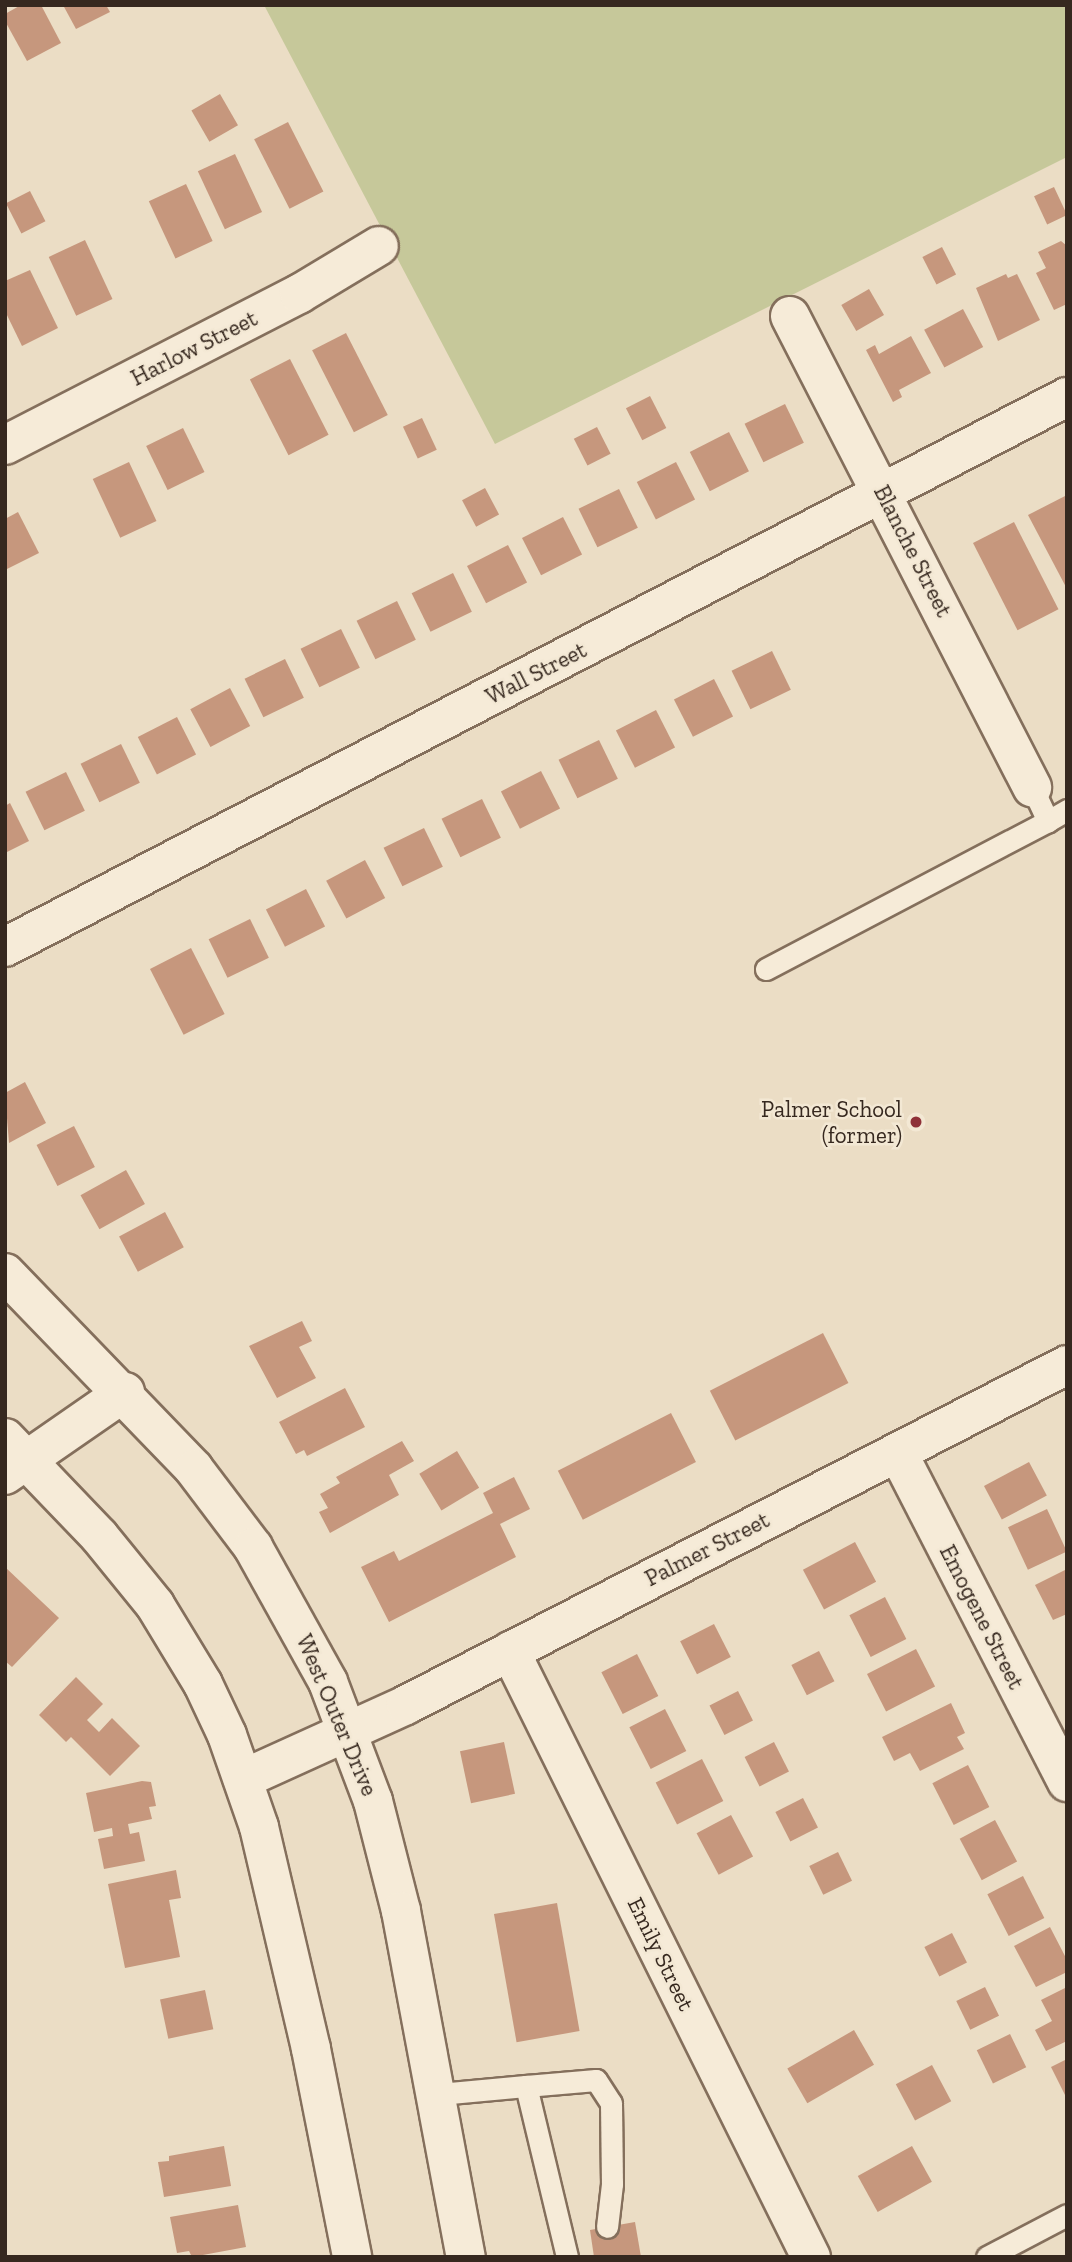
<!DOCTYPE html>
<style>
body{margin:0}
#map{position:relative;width:1072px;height:2262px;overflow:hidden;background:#ebddc5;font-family:"Zilla Slab",serif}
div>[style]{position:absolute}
.green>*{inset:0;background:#c6c89a}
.building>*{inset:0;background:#c6977d;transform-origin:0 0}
.roads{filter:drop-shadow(2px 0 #846f5c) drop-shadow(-2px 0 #846f5c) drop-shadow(0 2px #846f5c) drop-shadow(0 -2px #846f5c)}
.service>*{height:21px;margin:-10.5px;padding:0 10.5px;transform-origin:10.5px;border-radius:10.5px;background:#f6ebd8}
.minor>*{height:38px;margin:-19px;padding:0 19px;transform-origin:19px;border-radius:19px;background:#f6ebd8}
.secondary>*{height:38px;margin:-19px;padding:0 19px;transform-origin:19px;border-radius:19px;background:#f6ebd8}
.dots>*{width:19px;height:19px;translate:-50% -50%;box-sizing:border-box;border:4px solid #f3e8d4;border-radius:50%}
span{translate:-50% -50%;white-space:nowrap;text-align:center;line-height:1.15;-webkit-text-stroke:5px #f3e8d4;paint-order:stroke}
.street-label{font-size:23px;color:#36281f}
.poi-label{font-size:23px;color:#36281f}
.right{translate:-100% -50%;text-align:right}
.frame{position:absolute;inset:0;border:7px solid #36281f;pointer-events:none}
</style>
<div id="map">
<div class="green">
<i style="clip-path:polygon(264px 5px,1067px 5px,1067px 157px,495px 444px)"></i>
</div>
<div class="building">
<i style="clip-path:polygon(21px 5px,41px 5px,61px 43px,27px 61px,5px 21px,5px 14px)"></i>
<i style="clip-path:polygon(63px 5px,106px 5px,110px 12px,76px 29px)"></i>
<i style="left:220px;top:94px;width:36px;height:33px;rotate:60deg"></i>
<i style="left:288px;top:122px;width:78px;height:38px;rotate:63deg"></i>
<i style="left:235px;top:154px;width:64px;height:41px;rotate:65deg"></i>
<i style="left:186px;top:184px;width:63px;height:41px;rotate:65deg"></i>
<i style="left:1054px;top:187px;width:31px;height:22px;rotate:65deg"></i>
<i style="left:30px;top:191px;width:34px;height:27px;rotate:63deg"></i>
<i style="left:85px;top:240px;width:65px;height:40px;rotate:65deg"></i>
<i style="clip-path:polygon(1061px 241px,1067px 246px,1067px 304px,1054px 310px,1036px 273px,1046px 268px,1038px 252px)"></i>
<i style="left:942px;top:247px;width:31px;height:22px;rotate:63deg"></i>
<i style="clip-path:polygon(30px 270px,58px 328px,22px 346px,5px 311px,5px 281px)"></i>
<i style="clip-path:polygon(1006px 274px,1008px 278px,1017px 274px,1040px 320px,998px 341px,976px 288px)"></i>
<i style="left:869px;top:289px;width:30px;height:32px;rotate:60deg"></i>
<i style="left:963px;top:309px;width:43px;height:44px;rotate:62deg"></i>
<i style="left:346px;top:333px;width:92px;height:38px;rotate:63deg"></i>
<i style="clip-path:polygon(911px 336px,931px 373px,899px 390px,902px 397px,893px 402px,866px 350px,875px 345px,879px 354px)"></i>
<i style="left:290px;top:359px;width:85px;height:45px;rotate:63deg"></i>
<i style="left:650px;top:396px;width:36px;height:27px;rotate:63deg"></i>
<i style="left:785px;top:404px;width:43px;height:45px;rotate:64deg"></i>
<i style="left:422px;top:418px;width:35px;height:21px;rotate:65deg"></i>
<i style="left:597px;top:427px;width:30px;height:26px;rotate:63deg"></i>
<i style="left:183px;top:428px;width:49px;height:41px;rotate:64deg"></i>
<i style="left:729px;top:432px;width:44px;height:44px;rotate:63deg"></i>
<i style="left:129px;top:462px;width:65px;height:40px;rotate:65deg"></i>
<i style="left:676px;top:462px;width:42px;height:44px;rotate:63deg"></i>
<i style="left:485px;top:488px;width:30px;height:26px;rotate:62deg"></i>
<i style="left:619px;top:489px;width:43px;height:45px;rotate:64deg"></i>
<i style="clip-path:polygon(1067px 495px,1067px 589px,1028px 515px)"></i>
<i style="clip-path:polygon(18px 512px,39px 553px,5px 570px,5px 519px)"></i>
<i style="left:563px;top:517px;width:42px;height:46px;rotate:63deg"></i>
<i style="left:1014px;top:522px;width:98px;height:46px;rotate:63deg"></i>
<i style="left:508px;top:545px;width:42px;height:46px;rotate:63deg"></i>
<i style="left:453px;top:573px;width:43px;height:46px;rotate:64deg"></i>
<i style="left:397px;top:601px;width:43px;height:45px;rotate:64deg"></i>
<i style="left:341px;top:629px;width:43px;height:45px;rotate:64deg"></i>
<i style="left:772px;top:651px;width:43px;height:45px;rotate:64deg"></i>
<i style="left:285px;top:659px;width:43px;height:45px;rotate:64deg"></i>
<i style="left:714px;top:679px;width:42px;height:45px;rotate:63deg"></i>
<i style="left:230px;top:688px;width:43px;height:45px;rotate:62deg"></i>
<i style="left:656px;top:710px;width:42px;height:45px;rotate:63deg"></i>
<i style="left:177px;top:717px;width:42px;height:44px;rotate:63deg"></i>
<i style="left:599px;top:740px;width:43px;height:45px;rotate:64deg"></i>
<i style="left:121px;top:744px;width:43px;height:45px;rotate:64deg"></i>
<i style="left:541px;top:771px;width:42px;height:45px;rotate:63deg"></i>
<i style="left:66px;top:772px;width:43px;height:45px;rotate:64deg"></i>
<i style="left:482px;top:799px;width:43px;height:45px;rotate:64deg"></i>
<i style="clip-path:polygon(10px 803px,29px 841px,5px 853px,5px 806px)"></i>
<i style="left:424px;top:828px;width:43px;height:45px;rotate:64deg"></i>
<i style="left:365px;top:860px;width:43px;height:44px;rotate:62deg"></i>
<i style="left:306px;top:889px;width:42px;height:45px;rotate:63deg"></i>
<i style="left:250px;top:919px;width:43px;height:46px;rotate:64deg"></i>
<i style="left:191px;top:948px;width:74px;height:46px;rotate:63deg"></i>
<i style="clip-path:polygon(25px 1082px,46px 1123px,9px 1143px,5px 1093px)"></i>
<i style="left:74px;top:1126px;width:46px;height:42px;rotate:63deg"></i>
<i style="left:126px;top:1170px;width:39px;height:52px;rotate:61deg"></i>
<i style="left:165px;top:1212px;width:40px;height:52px;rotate:62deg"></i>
<i style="clip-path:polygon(302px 1321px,312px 1341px,299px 1347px,316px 1378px,277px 1398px,249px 1346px)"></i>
<i style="left:823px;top:1333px;width:56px;height:127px;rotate:63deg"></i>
<i style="clip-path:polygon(345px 1388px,365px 1427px,307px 1456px,304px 1450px,296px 1454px,279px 1422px)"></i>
<i style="left:671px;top:1413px;width:55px;height:127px;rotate:63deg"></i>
<i style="clip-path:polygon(402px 1441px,414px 1461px,389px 1475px,399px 1495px,330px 1533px,319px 1512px,328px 1508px,320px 1494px,340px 1483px,336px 1477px)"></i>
<i style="left:457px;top:1451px;width:43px;height:44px;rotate:59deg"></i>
<i style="left:1029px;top:1462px;width:38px;height:51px;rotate:62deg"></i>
<i style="clip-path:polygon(514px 1477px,530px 1509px,500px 1524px,516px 1557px,389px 1622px,361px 1567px,394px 1551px,399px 1561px,493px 1513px,483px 1493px)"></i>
<i style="left:1047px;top:1509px;width:47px;height:43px;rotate:65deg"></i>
<i style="left:855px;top:1542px;width:45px;height:59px;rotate:62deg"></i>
<i style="clip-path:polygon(5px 1567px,59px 1618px,12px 1667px,5px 1661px)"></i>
<i style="clip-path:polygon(1067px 1569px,1067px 1614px,1053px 1620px,1035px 1585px)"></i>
<i style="left:885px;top:1597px;width:47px;height:40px;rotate:63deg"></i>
<i style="left:714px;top:1624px;width:37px;height:38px;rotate:63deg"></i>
<i style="left:916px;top:1649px;width:42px;height:55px;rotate:63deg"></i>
<i style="left:819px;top:1651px;width:34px;height:31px;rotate:63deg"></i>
<i style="left:637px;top:1654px;width:47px;height:40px;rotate:63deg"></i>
<i style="clip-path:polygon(76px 1677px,103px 1704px,87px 1720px,99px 1732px,112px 1718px,140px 1746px,110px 1776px,71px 1737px,66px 1742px,39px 1715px)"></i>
<i style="left:738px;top:1691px;width:33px;height:32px;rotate:63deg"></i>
<i style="clip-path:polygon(951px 1703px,965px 1733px,957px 1737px,964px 1749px,920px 1771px,910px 1753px,894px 1761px,882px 1737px)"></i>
<i style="left:665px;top:1709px;width:47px;height:40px;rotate:63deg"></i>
<i style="left:504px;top:1742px;width:53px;height:45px;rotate:78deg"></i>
<i style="left:774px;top:1742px;width:33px;height:33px;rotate:63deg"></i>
<i style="left:702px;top:1759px;width:47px;height:52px;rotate:63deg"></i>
<i style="left:968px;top:1765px;width:47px;height:40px;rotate:63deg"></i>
<i style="clip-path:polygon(142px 1781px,151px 1782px,156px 1806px,149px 1807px,152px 1819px,128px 1824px,130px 1834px,139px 1832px,145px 1861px,104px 1869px,98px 1839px,113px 1836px,112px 1828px,94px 1832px,86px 1793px)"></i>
<i style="left:803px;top:1798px;width:33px;height:31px;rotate:63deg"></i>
<i style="left:731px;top:1815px;width:47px;height:39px;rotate:62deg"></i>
<i style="left:995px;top:1820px;width:47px;height:40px;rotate:62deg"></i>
<i style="left:838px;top:1852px;width:32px;height:32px;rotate:64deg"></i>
<i style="clip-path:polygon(176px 1870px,181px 1898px,169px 1900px,180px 1957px,125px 1968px,108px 1884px)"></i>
<i style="left:1023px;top:1876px;width:47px;height:40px;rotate:63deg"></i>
<i style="left:557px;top:1903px;width:130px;height:64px;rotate:80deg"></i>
<i style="clip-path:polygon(1050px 1927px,1067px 1960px,1067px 1972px,1036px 1987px,1014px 1946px)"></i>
<i style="left:952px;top:1933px;width:33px;height:31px;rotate:63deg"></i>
<i style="left:985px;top:1987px;width:32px;height:32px;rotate:64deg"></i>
<i style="clip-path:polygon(1067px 1987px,1067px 2041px,1046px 2051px,1035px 2030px,1052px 2021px,1041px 2000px)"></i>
<i style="left:205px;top:1990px;width:40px;height:46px;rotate:78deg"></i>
<i style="left:854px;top:2030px;width:40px;height:77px;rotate:60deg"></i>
<i style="left:1010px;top:2034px;width:37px;height:37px;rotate:64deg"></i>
<i style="clip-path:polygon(1067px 2059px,1067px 2099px,1051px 2067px)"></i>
<i style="left:932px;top:2065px;width:41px;height:41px;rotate:62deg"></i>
<i style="clip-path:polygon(224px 2146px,231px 2186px,164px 2197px,158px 2162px,169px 2161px,169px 2156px)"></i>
<i style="left:912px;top:2146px;width:41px;height:62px;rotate:61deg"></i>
<i style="clip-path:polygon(238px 2205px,246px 2247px,192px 2257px,189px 2251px,177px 2253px,170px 2217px)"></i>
<i style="clip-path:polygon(635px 2222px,641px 2257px,594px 2257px,590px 2230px)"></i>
</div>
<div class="roads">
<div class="service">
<i style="left:1032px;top:787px;width:38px;rotate:65deg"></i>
<i style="left:1048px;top:821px;width:22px;rotate:-30deg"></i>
<i style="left:766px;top:969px;width:318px;rotate:-27.7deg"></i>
<i style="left:526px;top:2086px;width:70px;rotate:-4.9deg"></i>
<i style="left:596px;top:2080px;width:27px;rotate:57deg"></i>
<i style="left:611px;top:2103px;width:81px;rotate:89.3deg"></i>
<i style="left:612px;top:2184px;width:43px;rotate:96.6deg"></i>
<i style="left:439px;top:2094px;width:87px;rotate:-5.3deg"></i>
<i style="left:526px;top:2086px;width:176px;rotate:76.5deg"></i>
<i style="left:987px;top:2257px;width:90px;rotate:-27.7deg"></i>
</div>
<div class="minor">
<i style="left:790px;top:316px;width:530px;rotate:62.81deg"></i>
<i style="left:5px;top:445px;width:331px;rotate:-27.2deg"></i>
<i style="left:299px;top:294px;width:93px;rotate:-31deg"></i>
<i style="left:5px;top:947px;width:1196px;rotate:-27.38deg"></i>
<i style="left:898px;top:1453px;width:370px;rotate:62.8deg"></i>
<i style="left:5px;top:1475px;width:146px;rotate:-34.7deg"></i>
<i style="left:510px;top:1651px;width:677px;rotate:63.59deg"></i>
<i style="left:243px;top:1779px;width:179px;rotate:-24.4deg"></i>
<i style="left:406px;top:1705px;width:743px;rotate:-27.22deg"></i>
</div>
<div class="secondary">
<i style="left:5px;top:1273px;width:272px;rotate:46deg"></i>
<i style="left:194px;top:1469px;width:98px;rotate:52.9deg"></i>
<i style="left:253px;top:1547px;width:154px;rotate:60.9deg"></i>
<i style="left:328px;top:1682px;width:127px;rotate:69.3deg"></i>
<i style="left:373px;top:1801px;width:114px;rotate:75.7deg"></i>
<i style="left:401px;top:1911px;width:352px;rotate:79.4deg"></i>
<i style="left:5px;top:1438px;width:136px;rotate:46.2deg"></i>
<i style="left:99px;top:1536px;width:89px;rotate:50.9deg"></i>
<i style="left:155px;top:1605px;width:92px;rotate:58.7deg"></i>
<i style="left:203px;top:1684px;width:56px;rotate:64.8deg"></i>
<i style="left:227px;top:1735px;width:97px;rotate:70.8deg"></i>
<i style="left:259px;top:1827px;width:228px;rotate:76.8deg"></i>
<i style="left:311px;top:2049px;width:212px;rotate:78.8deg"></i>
</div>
</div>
<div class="dots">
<i style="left:916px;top:1122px;background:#8f3138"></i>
</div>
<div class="street-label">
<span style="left:194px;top:348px;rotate:-27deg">Harlow Street</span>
<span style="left:913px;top:551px;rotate:63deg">Blanche Street</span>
<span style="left:536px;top:673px;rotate:-27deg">Wall Street</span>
<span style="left:707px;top:1549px;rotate:-27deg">Palmer Street</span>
<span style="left:982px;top:1617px;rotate:63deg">Emogene Street</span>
<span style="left:337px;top:1715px;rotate:67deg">West Outer Drive</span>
<span style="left:661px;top:1954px;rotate:64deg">Emily Street</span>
</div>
<div class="poi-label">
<span class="right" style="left:902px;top:1122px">Palmer School<br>(former)</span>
</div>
<div class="frame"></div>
</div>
